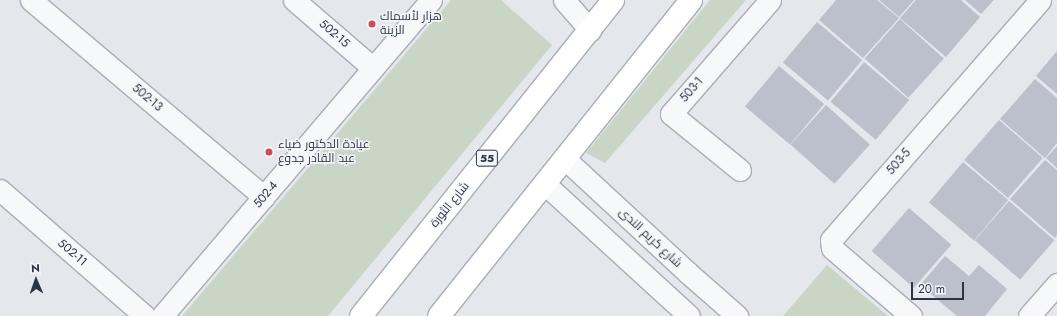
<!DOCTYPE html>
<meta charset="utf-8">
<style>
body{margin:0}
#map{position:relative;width:1057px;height:316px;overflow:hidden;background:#e4e7ec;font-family:Jost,Cairo,sans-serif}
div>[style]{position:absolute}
.green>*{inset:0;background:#c9d6c5}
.building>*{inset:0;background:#bbc0ca;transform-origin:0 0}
.roads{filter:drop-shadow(1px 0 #a9aeb7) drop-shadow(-1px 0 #a9aeb7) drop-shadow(0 1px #a9aeb7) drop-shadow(0 -1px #a9aeb7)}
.minor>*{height:21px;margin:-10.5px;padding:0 10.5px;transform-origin:10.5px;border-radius:10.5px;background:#f7f8fa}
.major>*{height:22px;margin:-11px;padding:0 11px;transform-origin:11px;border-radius:11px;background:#fff}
.dots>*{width:11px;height:11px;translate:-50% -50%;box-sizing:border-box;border:2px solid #f4f6f9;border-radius:50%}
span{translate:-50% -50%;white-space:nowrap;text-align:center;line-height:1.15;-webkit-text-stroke:3px #f4f6f9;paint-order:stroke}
.shield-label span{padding:1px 3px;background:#f4f6f9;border:1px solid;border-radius:3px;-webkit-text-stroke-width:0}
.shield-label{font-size:11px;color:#2b3445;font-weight:700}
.poi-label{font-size:12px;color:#2b3445}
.left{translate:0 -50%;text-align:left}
.street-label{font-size:12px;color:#2b3445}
.north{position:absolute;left:16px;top:260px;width:40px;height:40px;-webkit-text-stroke:3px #f4f6f9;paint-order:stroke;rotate:358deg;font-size:11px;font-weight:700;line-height:16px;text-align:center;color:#2b3445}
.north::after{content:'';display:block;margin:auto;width:14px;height:18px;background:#2b3445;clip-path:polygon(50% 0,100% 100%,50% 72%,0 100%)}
.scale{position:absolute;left:911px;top:282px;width:53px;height:18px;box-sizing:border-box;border:2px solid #2b3445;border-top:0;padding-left:5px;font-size:12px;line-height:14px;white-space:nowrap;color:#2b3445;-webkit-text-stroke:3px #f4f6f9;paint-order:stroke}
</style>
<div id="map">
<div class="green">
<i style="clip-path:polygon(451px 0,501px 0,552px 45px,328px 316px,182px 316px)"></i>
<i style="clip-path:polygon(710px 0,746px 0,605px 163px,586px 153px)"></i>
<i style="clip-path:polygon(827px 265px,888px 316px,783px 316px)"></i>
</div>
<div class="building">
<i style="clip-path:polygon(836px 0,877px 0,899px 18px,863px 58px,819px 20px)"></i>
<i style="clip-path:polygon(879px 0,914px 0,899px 17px)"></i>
<i style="clip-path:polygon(916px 0,961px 0,980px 17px,946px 57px,900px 18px)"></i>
<i style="clip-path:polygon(965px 0,994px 0,981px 14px)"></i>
<i style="left:900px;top:19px;width:59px;height:53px;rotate:42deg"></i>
<i style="left:817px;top:22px;width:59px;height:53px;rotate:40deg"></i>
<i style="clip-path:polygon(1057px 51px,1057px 94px,1036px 76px)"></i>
<i style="left:864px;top:62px;width:59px;height:52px;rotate:40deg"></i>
<i style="left:779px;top:66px;width:59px;height:53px;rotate:40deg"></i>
<i style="clip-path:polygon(1035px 79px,1057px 98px,1057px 143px,1045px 158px,1000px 119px)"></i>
<i style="left:826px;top:105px;width:59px;height:53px;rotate:42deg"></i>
<i style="left:999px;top:120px;width:58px;height:53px;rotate:41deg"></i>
<i style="clip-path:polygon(1057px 146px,1057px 168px,1046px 158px)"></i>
<i style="clip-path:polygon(1045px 160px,1057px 170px,1057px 235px,1055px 238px,1010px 199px)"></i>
<i style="left:963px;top:162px;width:59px;height:53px;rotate:40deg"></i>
<i style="left:1009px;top:201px;width:60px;height:52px;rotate:41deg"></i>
<i style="left:909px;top:208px;width:56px;height:57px;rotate:41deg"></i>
<i style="clip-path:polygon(945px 256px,969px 276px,979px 265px,1007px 289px,985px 316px,957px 316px,920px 285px)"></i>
</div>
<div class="roads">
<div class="minor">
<i style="left:31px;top:0;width:305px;rotate:40.2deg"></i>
<i style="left:294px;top:0;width:104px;rotate:40.7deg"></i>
<i style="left:564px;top:0;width:40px;rotate:49deg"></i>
<i style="left:564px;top:158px;width:168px;rotate:42.8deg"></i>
<i style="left:687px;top:272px;width:67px;rotate:41.3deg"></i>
<i style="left:740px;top:170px;width:89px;rotate:-140.9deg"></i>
<i style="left:671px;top:114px;width:151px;rotate:-49deg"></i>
<i style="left:545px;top:184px;width:195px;rotate:42.5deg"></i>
<i style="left:0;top:190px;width:192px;rotate:41deg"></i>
<i style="left:162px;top:316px;width:415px;rotate:-49.6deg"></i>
<i style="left:911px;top:316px;width:104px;rotate:-139.3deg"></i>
<i style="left:832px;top:248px;width:8px;rotate:-97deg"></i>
<i style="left:831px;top:240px;width:318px;rotate:-48.9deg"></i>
<i style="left:1029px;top:316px;width:43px;rotate:-48.8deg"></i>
</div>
<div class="major">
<i style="left:361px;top:316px;width:404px;rotate:-51.4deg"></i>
<i style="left:439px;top:316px;width:404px;rotate:-51.4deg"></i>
</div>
</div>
<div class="dots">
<i style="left:372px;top:24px;background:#d1495b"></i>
<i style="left:269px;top:152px;background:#d1495b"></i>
</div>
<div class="shield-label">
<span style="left:487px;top:158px">55</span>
</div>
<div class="poi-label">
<span class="left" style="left:380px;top:24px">هزار لأسماك<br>الزينة</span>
<span class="left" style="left:278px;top:152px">عيادة الدكتور ضياء<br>عبد القادر جدوع</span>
</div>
<div class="street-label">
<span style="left:334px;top:34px;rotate:41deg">502-15</span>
<span style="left:692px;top:90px;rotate:-49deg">503-1</span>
<span style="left:147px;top:98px;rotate:40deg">502-13</span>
<span style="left:899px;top:162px;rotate:-49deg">503-5</span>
<span style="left:266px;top:195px;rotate:-50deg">502-4</span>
<span style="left:450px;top:205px;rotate:-51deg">شارع الثورة</span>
<span style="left:650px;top:238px;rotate:43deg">شارع كريم الندى</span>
<span style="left:72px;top:253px;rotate:41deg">502-11</span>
</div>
<div class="north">N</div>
<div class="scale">20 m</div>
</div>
